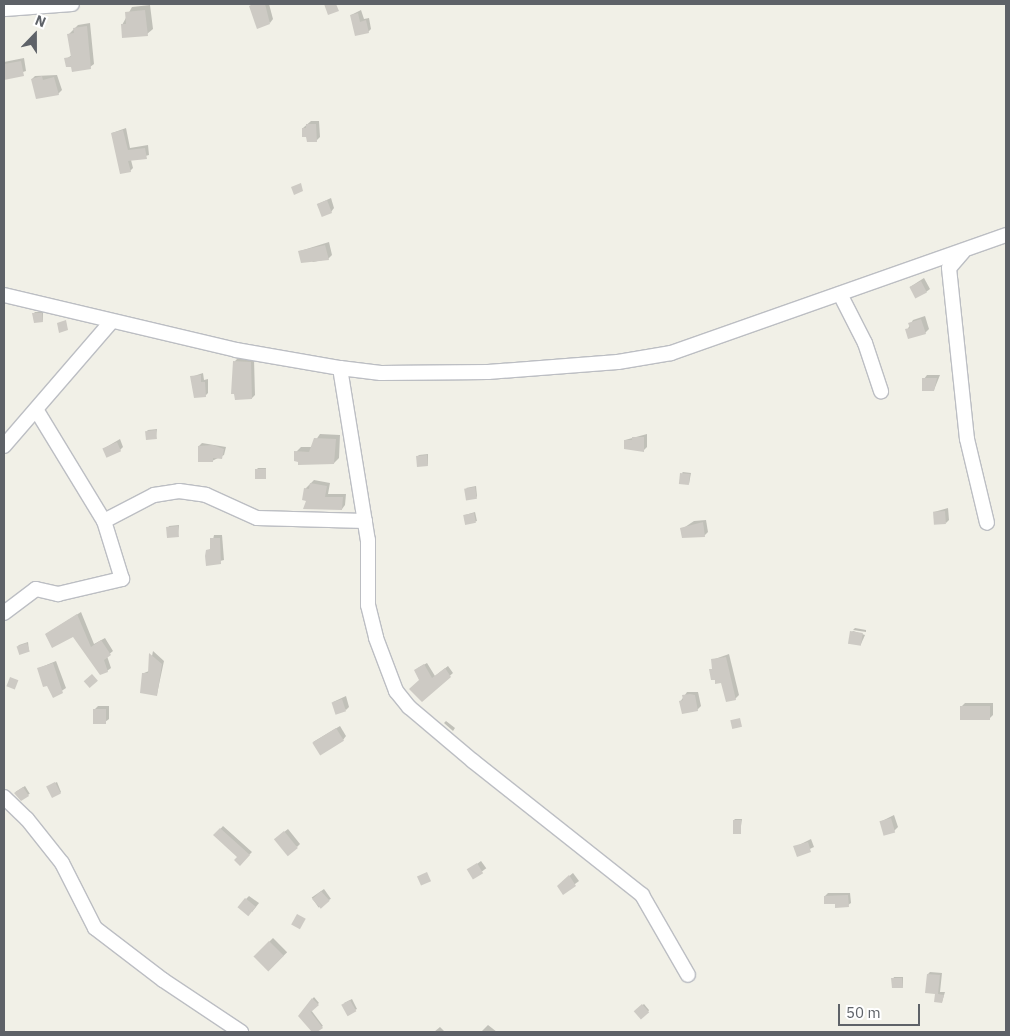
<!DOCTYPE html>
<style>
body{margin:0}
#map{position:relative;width:1010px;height:1036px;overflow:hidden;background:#f1f0e7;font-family:"IBM Plex Sans",sans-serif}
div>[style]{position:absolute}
.shadow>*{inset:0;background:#0003;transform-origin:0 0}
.building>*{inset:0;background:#cdcac4;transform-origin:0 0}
.roads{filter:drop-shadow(1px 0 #bcbec3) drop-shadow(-1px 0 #bcbec3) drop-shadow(0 1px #bcbec3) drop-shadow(0 -1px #bcbec3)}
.minor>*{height:14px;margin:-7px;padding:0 7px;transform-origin:7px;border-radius:7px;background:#fff}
span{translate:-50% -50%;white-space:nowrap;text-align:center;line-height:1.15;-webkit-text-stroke:5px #fff;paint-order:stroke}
.frame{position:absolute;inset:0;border:5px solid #5e6268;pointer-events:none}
.north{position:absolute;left:10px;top:10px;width:50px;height:50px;-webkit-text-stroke:4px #fff;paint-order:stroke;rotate:22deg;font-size:14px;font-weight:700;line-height:20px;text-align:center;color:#5e6268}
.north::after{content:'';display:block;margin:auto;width:18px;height:22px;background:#5e6268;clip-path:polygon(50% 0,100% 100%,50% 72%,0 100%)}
.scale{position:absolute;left:838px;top:1004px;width:82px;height:22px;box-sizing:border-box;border:2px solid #5e6268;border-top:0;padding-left:6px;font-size:15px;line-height:18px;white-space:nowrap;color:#5e6268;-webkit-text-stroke:4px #fff;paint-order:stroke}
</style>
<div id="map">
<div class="shadow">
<i style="clip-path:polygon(253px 4px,269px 4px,273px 19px,270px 23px,250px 6px)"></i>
<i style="clip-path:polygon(150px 5px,153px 29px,147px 34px,122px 25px,132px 7px)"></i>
<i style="clip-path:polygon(361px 10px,364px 19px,369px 18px,371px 29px,368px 32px,351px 15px)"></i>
<i style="clip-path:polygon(90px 23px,94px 64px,90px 67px,66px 59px,72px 55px,68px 35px,78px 25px)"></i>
<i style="clip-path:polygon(24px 58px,26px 71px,4px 78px,4px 62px)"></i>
<i style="clip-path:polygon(57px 75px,62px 90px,58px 94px,32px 79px,35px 76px)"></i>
<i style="clip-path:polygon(311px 121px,319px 121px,320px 137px,316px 141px,303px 128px)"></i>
<i style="clip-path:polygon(126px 128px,130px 148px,148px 145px,149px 155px,131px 160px,133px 168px,130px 171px,112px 133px)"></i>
<i style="clip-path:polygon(331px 198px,334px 208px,331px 212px,318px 204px)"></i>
<i style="clip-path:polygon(329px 242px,332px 255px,328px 259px,313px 262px,300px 251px)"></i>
<i style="clip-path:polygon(924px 278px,930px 289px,926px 292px,910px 287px)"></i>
<i style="clip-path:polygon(43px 312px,43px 321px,33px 314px,35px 312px)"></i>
<i style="clip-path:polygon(925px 316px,929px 329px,925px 333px,907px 330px,913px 320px)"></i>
<i style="clip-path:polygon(238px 358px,254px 359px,255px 395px,252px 398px,236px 399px,232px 385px,235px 382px,235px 361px)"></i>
<i style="clip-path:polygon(203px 373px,204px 380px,208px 379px,208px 393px,205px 396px,191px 377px)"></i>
<i style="clip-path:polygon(927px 375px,940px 375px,934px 390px,924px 379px)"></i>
<i style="clip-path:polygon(157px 429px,156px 437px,147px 431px,148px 430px)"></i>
<i style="clip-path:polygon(320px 434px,340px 435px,339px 458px,334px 463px,296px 452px,301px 447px,311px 447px)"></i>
<i style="clip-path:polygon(647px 434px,647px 447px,644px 450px,625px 440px)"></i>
<i style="clip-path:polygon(120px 439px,123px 447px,120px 450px,103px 449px)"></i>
<i style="clip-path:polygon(202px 443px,226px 447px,224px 455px,212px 461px,199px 446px)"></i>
<i style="clip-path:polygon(428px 454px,428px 465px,417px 457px,419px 455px)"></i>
<i style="clip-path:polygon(258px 468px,266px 468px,265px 478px,257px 469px)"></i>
<i style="clip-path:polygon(683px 472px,691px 473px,689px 484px,682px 473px)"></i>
<i style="clip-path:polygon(314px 480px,330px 483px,328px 494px,346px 494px,345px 505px,342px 509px,308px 500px,305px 489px)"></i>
<i style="clip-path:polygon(476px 486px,477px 496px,476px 498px,466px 488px)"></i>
<i style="clip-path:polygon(948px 508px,949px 520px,946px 523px,934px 512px)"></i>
<i style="clip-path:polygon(475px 512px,477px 521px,466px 524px,465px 515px)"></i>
<i style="clip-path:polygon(706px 520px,708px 532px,704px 536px,682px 529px,694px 521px)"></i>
<i style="clip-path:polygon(179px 525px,178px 536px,168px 528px,169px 526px)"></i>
<i style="clip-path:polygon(214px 535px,222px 535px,224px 560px,208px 564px)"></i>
<i style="clip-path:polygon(81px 612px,94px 644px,105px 638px,113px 651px,107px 656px,111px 668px,107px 671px,74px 636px,46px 634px)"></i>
<i style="clip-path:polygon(855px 628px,866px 630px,866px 632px,853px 630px)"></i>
<i style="clip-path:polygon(853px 631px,865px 635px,861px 644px,852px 632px)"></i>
<i style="clip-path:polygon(28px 642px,29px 651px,18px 646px,19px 645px)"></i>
<i style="clip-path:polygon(153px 651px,164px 661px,157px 694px,144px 673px,149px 671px)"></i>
<i style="clip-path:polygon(729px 654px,739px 695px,735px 699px,712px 660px)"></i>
<i style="clip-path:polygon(56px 661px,66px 688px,54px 696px,39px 668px)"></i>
<i style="clip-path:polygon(427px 663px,435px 676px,448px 666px,453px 673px,422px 700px,418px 668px)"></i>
<i style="clip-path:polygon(687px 692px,698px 692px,701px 706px,697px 710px,680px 702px)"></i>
<i style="clip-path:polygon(346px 696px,349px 707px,346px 710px,333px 702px)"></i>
<i style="clip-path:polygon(965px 703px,993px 703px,993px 715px,989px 719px,962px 706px)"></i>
<i style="clip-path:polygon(98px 706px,109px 706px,109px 719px,105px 722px,95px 709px)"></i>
<i style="clip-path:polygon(446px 721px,455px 728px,453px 731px,444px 723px)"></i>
<i style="clip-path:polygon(340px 726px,346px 736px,343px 740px,313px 742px)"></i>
<i style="clip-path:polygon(57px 782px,61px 792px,60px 793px,49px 786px)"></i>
<i style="left:25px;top:786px;width:9px;height:11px;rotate:58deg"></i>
<i style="clip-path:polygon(894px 815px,898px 827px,894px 831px,880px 822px)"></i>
<i style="clip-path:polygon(735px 819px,742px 819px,740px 833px,734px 820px)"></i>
<i style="clip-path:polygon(223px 826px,252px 852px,240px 864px,239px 857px,215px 835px)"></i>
<i style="clip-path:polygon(288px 829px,300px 844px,297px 847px,279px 836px)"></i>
<i style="clip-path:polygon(811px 839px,814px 847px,797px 855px,795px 847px)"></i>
<i style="left:481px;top:861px;width:9px;height:16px;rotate:54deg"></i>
<i style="clip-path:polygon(573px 873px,579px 881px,563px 893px,562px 882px)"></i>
<i style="left:324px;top:889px;width:12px;height:15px;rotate:55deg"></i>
<i style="clip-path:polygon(828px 893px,850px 893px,851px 903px,848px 905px,825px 896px)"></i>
<i style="clip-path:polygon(249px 896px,259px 903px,252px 912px,246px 899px)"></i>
<i style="left:273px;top:938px;width:20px;height:25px;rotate:45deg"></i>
<i style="clip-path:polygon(930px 972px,942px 973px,940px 992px,945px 992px,942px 1002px,928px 974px)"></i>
<i style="clip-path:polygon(903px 977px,903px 987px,893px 979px,894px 977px)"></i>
<i style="clip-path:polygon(314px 997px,319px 1003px,311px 1010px,323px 1026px,313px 1032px,299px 1016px)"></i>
<i style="clip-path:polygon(352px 999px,357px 1009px,355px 1010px,344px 1003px)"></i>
<i style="left:644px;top:1004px;width:8px;height:11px;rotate:50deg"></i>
<i style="clip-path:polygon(488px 1025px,497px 1032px,481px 1032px)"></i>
<i style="clip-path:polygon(440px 1027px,445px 1032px,434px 1032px)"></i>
</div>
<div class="building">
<i style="clip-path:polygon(254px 4px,265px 4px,270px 24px,257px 29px,249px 6px)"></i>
<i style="clip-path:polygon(324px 4px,336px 4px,339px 11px,328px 15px)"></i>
<i style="clip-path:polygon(145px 10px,148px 36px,122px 38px,121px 24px,126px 24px,125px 12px)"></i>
<i style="clip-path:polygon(358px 13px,360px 22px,366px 20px,369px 33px,355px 36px,350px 15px)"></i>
<i style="clip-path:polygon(87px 26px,91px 69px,72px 72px,71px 67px,66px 67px,64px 58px,71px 57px,67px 34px,74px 33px,73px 28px)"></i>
<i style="clip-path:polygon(21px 61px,24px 76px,4px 80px,4px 64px)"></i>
<i style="clip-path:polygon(42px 76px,43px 80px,54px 77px,59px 95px,36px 99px,31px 79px)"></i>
<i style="clip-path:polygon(306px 124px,316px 124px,317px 142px,307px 142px,306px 137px,302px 137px,302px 128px,306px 128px)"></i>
<i style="clip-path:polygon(123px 130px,128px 150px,145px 148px,147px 159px,128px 161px,131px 172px,120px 174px,111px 133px)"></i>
<i style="clip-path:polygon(301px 183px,303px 191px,294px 195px,291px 187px)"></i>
<i style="left:327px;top:200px;width:14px;height:11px;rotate:69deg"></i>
<i style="clip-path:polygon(325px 245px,329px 260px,301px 263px,298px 251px)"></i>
<i style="left:921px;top:281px;width:13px;height:13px;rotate:63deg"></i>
<i style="clip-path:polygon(32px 313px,42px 313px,43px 322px,34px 323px)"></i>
<i style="clip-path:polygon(921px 319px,926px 334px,908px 339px,905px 329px,910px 328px,908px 323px)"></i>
<i style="clip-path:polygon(66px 320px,68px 330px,59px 333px,57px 323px)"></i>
<i style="clip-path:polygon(233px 361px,251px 362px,252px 399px,235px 400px,234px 394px,231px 394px)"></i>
<i style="clip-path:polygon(201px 375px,201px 382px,205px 382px,206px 397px,194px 398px,190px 376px)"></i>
<i style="clip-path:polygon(922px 378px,937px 378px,934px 391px,922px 391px)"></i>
<i style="left:156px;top:430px;width:9px;height:11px;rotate:84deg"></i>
<i style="clip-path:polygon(632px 437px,644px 437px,644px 452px,624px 449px,624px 440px,632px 440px)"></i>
<i style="clip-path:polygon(314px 438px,336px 439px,334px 464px,298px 465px,298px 462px,294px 461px,294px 451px,309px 452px)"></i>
<i style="left:117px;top:442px;width:10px;height:16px;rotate:66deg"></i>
<i style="clip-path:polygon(213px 445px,224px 449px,222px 459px,213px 458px,213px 462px,198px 462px,198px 446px)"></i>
<i style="left:427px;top:455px;width:11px;height:11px;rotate:85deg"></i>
<i style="left:255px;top:469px;width:11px;height:10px"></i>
<i style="left:680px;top:473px;width:10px;height:11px;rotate:6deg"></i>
<i style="clip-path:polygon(310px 483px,327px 486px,325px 497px,343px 497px,342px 510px,303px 509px,306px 501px,302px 500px,304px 488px,309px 489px)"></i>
<i style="left:475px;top:487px;width:12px;height:11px;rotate:81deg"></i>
<i style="left:945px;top:511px;width:13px;height:12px;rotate:86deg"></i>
<i style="left:474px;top:513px;width:10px;height:11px;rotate:79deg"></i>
<i style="clip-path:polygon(703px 522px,705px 537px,682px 538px,680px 528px)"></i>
<i style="left:178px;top:526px;width:11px;height:12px;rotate:85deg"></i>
<i style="clip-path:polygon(210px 538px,220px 538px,221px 564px,206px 566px,205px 556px,206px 550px,210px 549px)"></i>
<i style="clip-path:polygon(77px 614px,91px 647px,101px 640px,111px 655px,104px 660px,108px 672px,100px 675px,73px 637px,52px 648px,45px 634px)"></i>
<i style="left:850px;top:631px;width:13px;height:13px;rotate:9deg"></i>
<i style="left:27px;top:643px;width:9px;height:11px;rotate:72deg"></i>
<i style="clip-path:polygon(149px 653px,162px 664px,157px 696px,140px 693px,142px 673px,148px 673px)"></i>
<i style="clip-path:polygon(726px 657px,736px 700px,726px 702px,721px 683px,715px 684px,715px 680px,711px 680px,709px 669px,712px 669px,711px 659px)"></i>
<i style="clip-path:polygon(53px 663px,63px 693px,53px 698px,47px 686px,43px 687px,37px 668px)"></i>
<i style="clip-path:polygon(424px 664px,432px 678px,445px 668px,451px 677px,422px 702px,409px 689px,419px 680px,414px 670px)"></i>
<i style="left:92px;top:674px;width:9px;height:11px;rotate:49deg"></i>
<i style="left:10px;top:677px;width:9px;height:10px;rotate:21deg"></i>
<i style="clip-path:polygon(690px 694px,695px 695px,698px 711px,682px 714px,679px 701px,683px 700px,682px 695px)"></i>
<i style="left:342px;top:699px;width:13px;height:11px;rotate:72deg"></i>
<i style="left:960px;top:706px;width:30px;height:14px"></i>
<i style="left:93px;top:709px;width:13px;height:15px"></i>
<i style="left:740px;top:718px;width:9px;height:10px;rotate:77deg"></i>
<i style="left:336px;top:728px;width:15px;height:28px;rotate:58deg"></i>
<i style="left:55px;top:782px;width:13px;height:10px;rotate:63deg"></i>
<i style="clip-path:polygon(23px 787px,29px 796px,21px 801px,14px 793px)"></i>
<i style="left:891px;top:818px;width:15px;height:12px;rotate:74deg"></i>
<i style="left:733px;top:820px;width:8px;height:14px"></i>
<i style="clip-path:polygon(220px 828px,250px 855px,240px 866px,234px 860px,237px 857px,213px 835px)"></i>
<i style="left:284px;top:831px;width:22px;height:13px;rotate:51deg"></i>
<i style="clip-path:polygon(808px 842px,811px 852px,797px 857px,793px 846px)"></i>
<i style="left:477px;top:863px;width:12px;height:12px;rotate:59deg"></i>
<i style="left:427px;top:872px;width:10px;height:11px;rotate:66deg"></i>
<i style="clip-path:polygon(569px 875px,576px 886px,563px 895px,557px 886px)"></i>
<i style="left:321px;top:891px;width:13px;height:12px;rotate:48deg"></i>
<i style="clip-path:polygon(848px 895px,849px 907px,835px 908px,835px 904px,824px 904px,824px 896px)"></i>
<i style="left:245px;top:898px;width:14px;height:12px;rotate:39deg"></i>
<i style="left:297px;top:914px;width:10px;height:12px;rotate:29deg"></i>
<i style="left:269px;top:941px;width:21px;height:22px;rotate:45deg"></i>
<i style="clip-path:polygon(927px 974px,940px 975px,938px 994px,944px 995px,942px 1003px,934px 1002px,935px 994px,925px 993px)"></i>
<i style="clip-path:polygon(891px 978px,902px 978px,903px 988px,892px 988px)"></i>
<i style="clip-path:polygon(312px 998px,319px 1005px,311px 1012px,309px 1010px,323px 1028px,317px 1032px,312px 1032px,298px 1016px)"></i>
<i style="left:350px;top:1000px;width:13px;height:10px;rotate:61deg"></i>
<i style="left:642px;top:1004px;width:11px;height:11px;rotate:49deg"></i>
</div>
<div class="roads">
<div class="minor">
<i style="left:4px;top:9px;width:68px;rotate:-4.2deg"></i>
<i style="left:963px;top:252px;width:21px;rotate:131deg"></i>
<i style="left:949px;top:268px;width:172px;rotate:84deg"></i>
<i style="left:967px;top:439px;width:86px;rotate:76.6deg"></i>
<i style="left:840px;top:294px;width:55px;rotate:63deg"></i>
<i style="left:865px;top:343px;width:51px;rotate:71.6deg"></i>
<i style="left:4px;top:295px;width:238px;rotate:13.3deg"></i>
<i style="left:236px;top:350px;width:106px;rotate:9.8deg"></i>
<i style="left:340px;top:368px;width:41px;rotate:7deg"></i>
<i style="left:381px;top:373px;width:107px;rotate:-0.5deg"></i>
<i style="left:488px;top:372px;width:130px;rotate:-4.4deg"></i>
<i style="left:618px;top:362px;width:54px;rotate:-9.6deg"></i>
<i style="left:671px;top:353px;width:355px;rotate:-19.4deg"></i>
<i style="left:340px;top:368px;width:174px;rotate:80.8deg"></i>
<i style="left:368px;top:540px;width:65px;rotate:90deg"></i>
<i style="left:368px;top:605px;width:34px;rotate:76deg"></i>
<i style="left:376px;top:638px;width:57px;rotate:69.3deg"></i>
<i style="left:396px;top:691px;width:21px;rotate:51deg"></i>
<i style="left:409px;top:707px;width:84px;rotate:40.2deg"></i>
<i style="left:473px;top:761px;width:216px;rotate:38.4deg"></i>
<i style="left:642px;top:895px;width:92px;rotate:60.1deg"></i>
<i style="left:37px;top:411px;width:129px;rotate:58.7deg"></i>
<i style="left:4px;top:446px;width:165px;rotate:-49.2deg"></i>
<i style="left:4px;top:613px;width:40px;rotate:-37deg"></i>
<i style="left:36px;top:589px;width:23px;rotate:13deg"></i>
<i style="left:58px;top:594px;width:66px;rotate:-13.2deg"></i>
<i style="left:122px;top:579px;width:61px;rotate:-107.2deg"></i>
<i style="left:104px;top:521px;width:56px;rotate:-27.5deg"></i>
<i style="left:154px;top:495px;width:25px;rotate:-9deg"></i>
<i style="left:179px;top:491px;width:27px;rotate:8deg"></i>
<i style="left:206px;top:495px;width:56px;rotate:24.3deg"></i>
<i style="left:257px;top:518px;width:108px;rotate:1.6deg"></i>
<i style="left:4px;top:797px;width:32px;rotate:44deg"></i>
<i style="left:27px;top:819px;width:56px;rotate:51.5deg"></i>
<i style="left:62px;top:863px;width:73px;rotate:63.1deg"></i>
<i style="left:95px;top:928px;width:86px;rotate:37.4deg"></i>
<i style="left:163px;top:980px;width:94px;rotate:33.7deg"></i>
</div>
</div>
<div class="frame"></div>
<div class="north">N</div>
<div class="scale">50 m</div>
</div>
